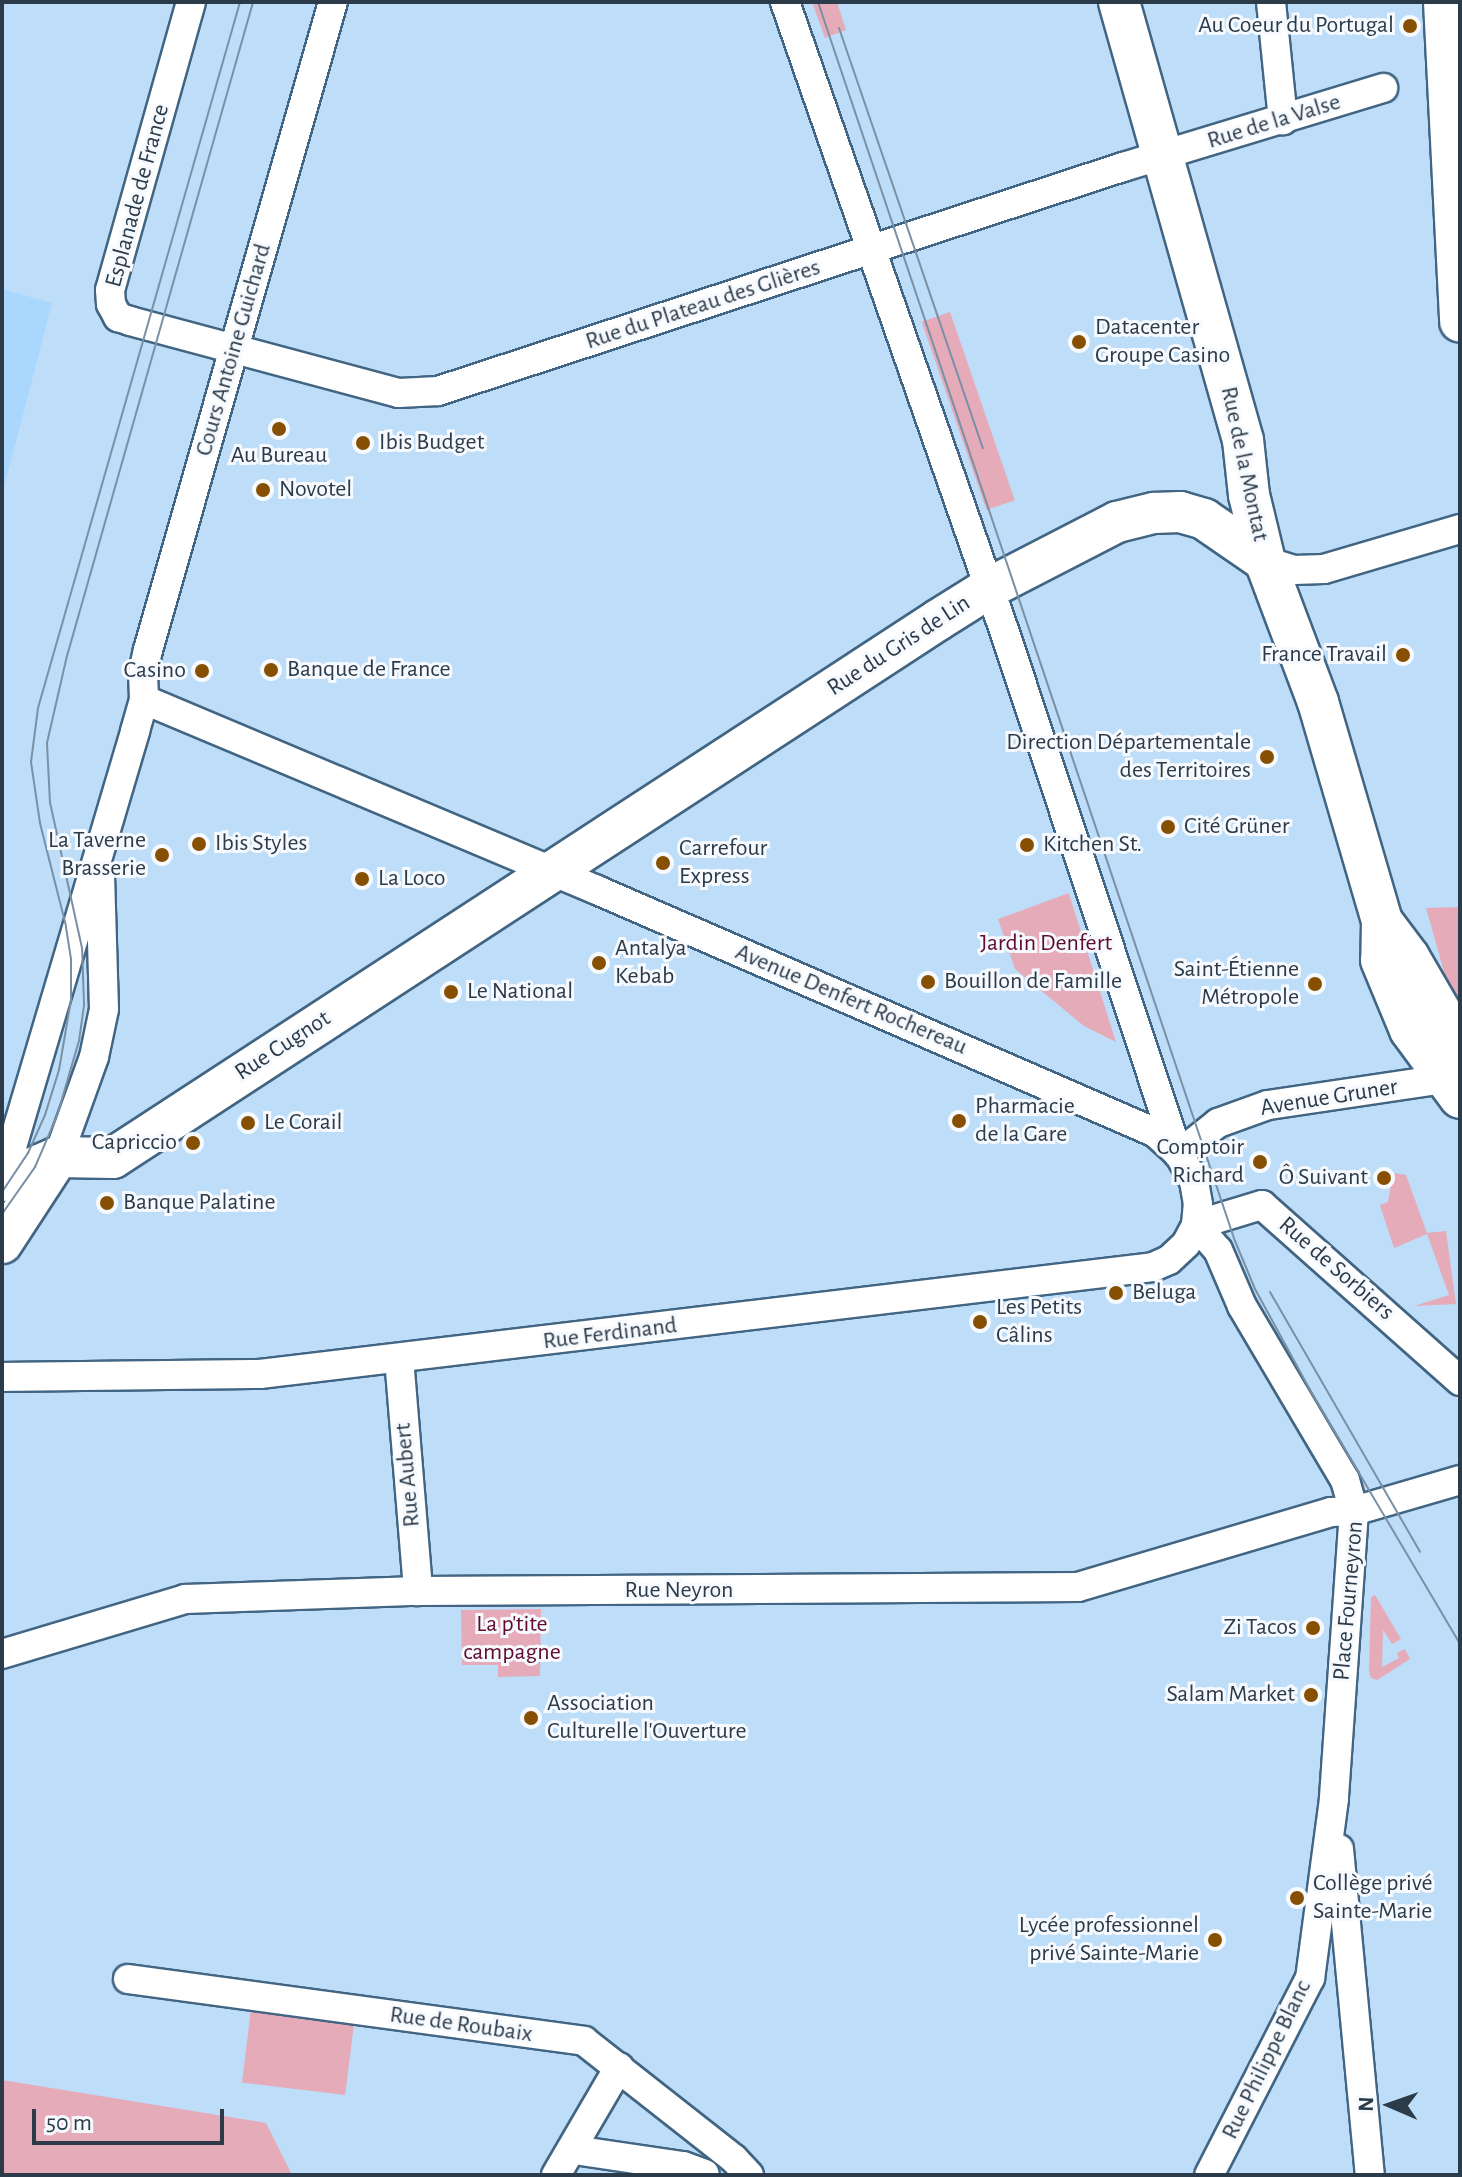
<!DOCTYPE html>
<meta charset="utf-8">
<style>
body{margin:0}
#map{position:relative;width:1462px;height:2177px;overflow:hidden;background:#beddf8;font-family:"Alegreya Sans",sans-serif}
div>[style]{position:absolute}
.built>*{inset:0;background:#a9d7fe}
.green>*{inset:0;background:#e6abb8;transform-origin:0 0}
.roads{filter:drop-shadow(2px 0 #416582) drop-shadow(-2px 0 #416582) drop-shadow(0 2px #416582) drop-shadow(0 -2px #416582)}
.street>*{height:28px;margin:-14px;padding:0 14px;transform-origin:14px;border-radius:14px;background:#fff}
.secondary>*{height:40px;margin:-20px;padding:0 20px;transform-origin:20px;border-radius:20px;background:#fff}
.tram>*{height:2px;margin:-1px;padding:0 1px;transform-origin:1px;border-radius:1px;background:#7990a5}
.dots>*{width:22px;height:22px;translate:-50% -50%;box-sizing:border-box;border:4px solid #f6fafe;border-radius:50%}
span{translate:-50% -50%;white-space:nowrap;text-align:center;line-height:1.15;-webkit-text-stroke:6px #f6fafe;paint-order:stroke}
.poi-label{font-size:24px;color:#2c3b49}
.right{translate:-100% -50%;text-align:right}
.left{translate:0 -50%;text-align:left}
.street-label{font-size:24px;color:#2c3b49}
.park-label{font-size:24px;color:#610b2c}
.frame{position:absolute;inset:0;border:4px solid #2c3b49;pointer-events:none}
.north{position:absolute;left:1350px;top:2065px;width:80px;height:80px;-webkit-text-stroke:6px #f6fafe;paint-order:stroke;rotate:272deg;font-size:22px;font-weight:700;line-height:32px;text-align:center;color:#2c3b49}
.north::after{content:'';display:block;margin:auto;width:28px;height:36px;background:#2c3b49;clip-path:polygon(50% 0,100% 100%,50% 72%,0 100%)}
.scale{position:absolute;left:32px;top:2109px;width:192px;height:36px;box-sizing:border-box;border:4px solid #2c3b49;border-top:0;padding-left:10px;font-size:24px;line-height:28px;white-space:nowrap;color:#2c3b49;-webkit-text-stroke:6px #f6fafe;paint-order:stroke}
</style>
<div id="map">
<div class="built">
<i style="clip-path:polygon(2px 289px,52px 303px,2px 495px)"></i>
</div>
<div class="green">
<i style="clip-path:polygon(812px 2px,837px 2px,846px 30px,825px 38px)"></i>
<i style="left:950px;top:312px;width:199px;height:30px;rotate:71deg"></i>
<i style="clip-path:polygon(1069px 893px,1069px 894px,1116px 1042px,1084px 1026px,1015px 969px,998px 919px)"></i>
<i style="clip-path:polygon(1460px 907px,1460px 1007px,1448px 986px,1426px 908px)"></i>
<i style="clip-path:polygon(1393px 1173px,1406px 1175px,1427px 1233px,1446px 1231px,1456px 1304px,1414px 1306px,1449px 1295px,1427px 1234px,1394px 1248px,1380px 1205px,1388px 1202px)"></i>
<i style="clip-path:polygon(1375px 1595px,1401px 1639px,1392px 1644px,1383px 1630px,1382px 1667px,1399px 1658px,1397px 1653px,1405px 1649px,1410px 1659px,1377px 1680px,1371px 1678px,1369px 1671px,1371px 1597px)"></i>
<i style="clip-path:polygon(541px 1609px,540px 1676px,498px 1677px,498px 1665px,462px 1665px,461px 1610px)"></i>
<i style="left:251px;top:2009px;width:104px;height:74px;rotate:7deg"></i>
<i style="clip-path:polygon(2px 2080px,266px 2123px,292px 2175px,2px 2175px)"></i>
</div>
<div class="roads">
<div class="street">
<i style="left:191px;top:2px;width:299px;rotate:105.7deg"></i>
<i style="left:110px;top:290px;width:14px;rotate:86deg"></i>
<i style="left:111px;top:304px;width:15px;rotate:62deg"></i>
<i style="left:118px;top:317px;width:13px;rotate:18deg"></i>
<i style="left:130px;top:321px;width:278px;rotate:15deg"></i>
<i style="left:399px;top:393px;width:39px;rotate:-3deg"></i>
<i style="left:438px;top:391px;width:721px;rotate:-18.11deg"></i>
<i style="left:1123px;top:167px;width:272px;rotate:-16.9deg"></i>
<i style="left:785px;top:2px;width:665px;rotate:70.78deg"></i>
<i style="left:1004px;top:630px;width:552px;rotate:71.63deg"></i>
<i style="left:1271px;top:2px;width:119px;rotate:84.2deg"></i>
<i style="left:1265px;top:561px;width:30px;rotate:17deg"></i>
<i style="left:1294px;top:570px;width:30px;rotate:-2deg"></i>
<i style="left:1324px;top:569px;width:142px;rotate:-16.4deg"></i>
<i style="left:1179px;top:1154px;width:50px;rotate:-38.5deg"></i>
<i style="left:1218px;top:1123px;width:53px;rotate:-19.8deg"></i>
<i style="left:1268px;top:1105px;width:178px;rotate:-8.4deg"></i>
<i style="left:58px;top:1157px;width:106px;rotate:-70.2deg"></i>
<i style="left:94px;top:1057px;width:49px;rotate:-78.2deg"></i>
<i style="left:104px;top:1009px;width:131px;rotate:-91.7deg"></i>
<i style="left:2px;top:1167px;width:22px;rotate:-63deg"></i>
<i style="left:12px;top:1147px;width:434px;rotate:-73.5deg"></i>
<i style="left:135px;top:731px;width:32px;rotate:-74deg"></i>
<i style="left:144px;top:700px;width:27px;rotate:-92deg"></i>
<i style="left:143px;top:673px;width:24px;rotate:-78deg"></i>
<i style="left:148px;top:650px;width:674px;rotate:-74.07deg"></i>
<i style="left:1196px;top:1225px;width:33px;rotate:49deg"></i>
<i style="left:1218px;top:1250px;width:61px;rotate:66.8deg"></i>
<i style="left:1242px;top:1306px;width:202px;rotate:59.4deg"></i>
<i style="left:1345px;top:1480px;width:32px;rotate:74deg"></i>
<i style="left:1354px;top:1511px;width:289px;rotate:94deg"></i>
<i style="left:1334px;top:1799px;width:181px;rotate:97.6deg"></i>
<i style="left:1310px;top:1978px;width:221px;rotate:117.1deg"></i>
<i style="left:1196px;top:1225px;width:69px;rotate:-16.9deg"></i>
<i style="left:1262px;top:1205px;width:265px;rotate:41.6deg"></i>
<i style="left:399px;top:1358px;width:234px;rotate:85.3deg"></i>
<i style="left:2px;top:1377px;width:258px;rotate:-0.7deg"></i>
<i style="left:260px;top:1374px;width:899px;rotate:-6.83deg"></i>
<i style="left:1153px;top:1267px;width:17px;rotate:-24deg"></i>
<i style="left:1169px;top:1260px;width:23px;rotate:-43deg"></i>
<i style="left:1186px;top:1244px;width:21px;rotate:-62deg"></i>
<i style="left:1196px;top:1225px;width:21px;rotate:-85deg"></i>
<i style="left:1198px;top:1204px;width:23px;rotate:-100deg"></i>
<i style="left:1194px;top:1181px;width:31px;rotate:-119deg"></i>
<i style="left:1179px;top:1154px;width:31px;rotate:-138deg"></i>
<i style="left:1156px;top:1133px;width:610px;rotate:-156.51deg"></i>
<i style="left:597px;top:890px;width:491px;rotate:-157.2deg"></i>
<i style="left:2px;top:1654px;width:191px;rotate:-16.7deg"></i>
<i style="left:185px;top:1599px;width:233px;rotate:-2deg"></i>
<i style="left:418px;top:1591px;width:660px;rotate:-0.35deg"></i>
<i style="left:1078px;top:1587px;width:264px;rotate:-16.5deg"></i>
<i style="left:1331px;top:1512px;width:23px;rotate:-2deg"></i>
<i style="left:1354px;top:1511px;width:110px;rotate:-16.3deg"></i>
<i style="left:1339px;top:1849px;width:327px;rotate:84.6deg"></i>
<i style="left:128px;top:1979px;width:460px;rotate:7.7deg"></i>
<i style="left:584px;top:2041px;width:191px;rotate:38.2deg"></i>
<i style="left:734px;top:2159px;width:22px;rotate:47deg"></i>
<i style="left:574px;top:2150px;width:110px;rotate:8.4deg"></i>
<i style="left:683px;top:2166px;width:23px;rotate:20deg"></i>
<i style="left:556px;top:2175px;width:125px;rotate:-59.7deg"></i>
</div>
<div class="secondary">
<i style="left:1119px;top:2px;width:455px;rotate:74.2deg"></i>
<i style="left:1243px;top:440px;width:55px;rotate:83.8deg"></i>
<i style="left:1249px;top:495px;width:68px;rotate:76.4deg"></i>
<i style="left:1265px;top:561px;width:151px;rotate:69.4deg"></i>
<i style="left:1318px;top:702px;width:228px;rotate:73.7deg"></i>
<i style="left:1382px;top:921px;width:39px;rotate:91deg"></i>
<i style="left:1381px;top:960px;width:76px;rotate:67.5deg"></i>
<i style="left:1410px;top:1030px;width:84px;rotate:53.7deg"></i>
<i style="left:1444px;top:2px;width:320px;rotate:87.1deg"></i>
<i style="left:1382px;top:921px;width:45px;rotate:53.1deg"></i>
<i style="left:1409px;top:957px;width:102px;rotate:59.9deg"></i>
<i style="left:2px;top:1181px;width:61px;rotate:-23.2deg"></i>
<i style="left:58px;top:1157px;width:55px;rotate:1deg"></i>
<i style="left:113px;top:1158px;width:985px;rotate:-33.11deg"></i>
<i style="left:938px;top:620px;width:60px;rotate:-32.1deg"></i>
<i style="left:989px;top:588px;width:144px;rotate:-27.3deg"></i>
<i style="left:1117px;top:522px;width:38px;rotate:-14deg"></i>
<i style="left:1154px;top:513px;width:26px;rotate:-2deg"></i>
<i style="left:1180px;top:512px;width:25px;rotate:16deg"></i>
<i style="left:1204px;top:519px;width:74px;rotate:34.5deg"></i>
<i style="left:2px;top:1243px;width:103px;rotate:-56.9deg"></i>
</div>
</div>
<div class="tram">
<i style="left:818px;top:2px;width:1307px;rotate:71.4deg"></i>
<i style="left:1235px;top:1241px;width:52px;rotate:67.4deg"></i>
<i style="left:1255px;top:1289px;width:123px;rotate:61.4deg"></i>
<i style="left:1314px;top:1397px;width:287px;rotate:59.4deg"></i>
<i style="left:839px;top:28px;width:444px;rotate:71.1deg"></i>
<i style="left:2px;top:1192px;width:47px;rotate:-56.3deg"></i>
<i style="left:28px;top:1153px;width:42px;rotate:-65.9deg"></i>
<i style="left:45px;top:1115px;width:47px;rotate:-72.7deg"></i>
<i style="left:59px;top:1070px;width:71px;rotate:-80.3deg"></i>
<i style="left:71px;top:1000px;width:41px;rotate:-90deg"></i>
<i style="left:71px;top:959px;width:33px;rotate:-99deg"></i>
<i style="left:66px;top:926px;width:106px;rotate:-104.2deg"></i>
<i style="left:40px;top:823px;width:62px;rotate:-98.4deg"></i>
<i style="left:31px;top:762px;width:54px;rotate:-82.6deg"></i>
<i style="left:38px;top:708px;width:734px;rotate:-74.03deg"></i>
<i style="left:2px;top:1214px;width:57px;rotate:-54.9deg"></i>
<i style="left:35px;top:1167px;width:56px;rotate:-66.7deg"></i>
<i style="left:57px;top:1116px;width:78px;rotate:-73.7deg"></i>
<i style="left:79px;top:1041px;width:37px;rotate:-82deg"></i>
<i style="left:84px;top:1004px;width:56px;rotate:-92deg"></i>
<i style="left:82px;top:948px;width:148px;rotate:-102.4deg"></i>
<i style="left:50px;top:803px;width:60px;rotate:-92.9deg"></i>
<i style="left:47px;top:743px;width:89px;rotate:-77.1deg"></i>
<i style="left:67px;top:656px;width:680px;rotate:-74.12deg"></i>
<i style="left:1270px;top:1292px;width:300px;rotate:60deg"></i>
</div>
<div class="dots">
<i style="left:1410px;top:26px;background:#874f01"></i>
<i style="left:1079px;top:342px;background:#874f01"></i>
<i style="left:279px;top:429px;background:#874f01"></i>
<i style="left:363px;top:443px;background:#874f01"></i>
<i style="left:263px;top:490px;background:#874f01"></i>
<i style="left:1403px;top:655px;background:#874f01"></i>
<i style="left:271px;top:670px;background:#874f01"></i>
<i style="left:202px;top:671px;background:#874f01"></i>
<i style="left:1267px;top:757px;background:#874f01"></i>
<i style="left:1168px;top:827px;background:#874f01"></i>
<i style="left:199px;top:844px;background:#874f01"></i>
<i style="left:1027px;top:845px;background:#874f01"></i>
<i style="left:162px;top:855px;background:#874f01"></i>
<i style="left:663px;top:863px;background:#874f01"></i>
<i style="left:362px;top:879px;background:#874f01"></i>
<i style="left:599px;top:963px;background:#874f01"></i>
<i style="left:928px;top:982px;background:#874f01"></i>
<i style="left:1315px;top:984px;background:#874f01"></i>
<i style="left:451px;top:992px;background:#874f01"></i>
<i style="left:959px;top:1121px;background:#874f01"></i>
<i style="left:248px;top:1123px;background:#874f01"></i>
<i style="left:193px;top:1143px;background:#874f01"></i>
<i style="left:1260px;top:1162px;background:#874f01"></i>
<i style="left:1384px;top:1178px;background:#874f01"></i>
<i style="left:107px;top:1203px;background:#874f01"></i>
<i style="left:1116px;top:1293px;background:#874f01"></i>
<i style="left:980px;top:1322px;background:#874f01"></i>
<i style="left:1313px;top:1628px;background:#874f01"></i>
<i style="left:1311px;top:1695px;background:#874f01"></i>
<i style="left:531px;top:1718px;background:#874f01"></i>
<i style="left:1297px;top:1898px;background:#874f01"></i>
<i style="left:1215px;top:1940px;background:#874f01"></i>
</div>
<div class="poi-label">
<span class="right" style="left:1394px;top:26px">Au Coeur du Portugal</span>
<span class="left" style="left:1095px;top:342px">Datacenter<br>Groupe Casino</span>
<span class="left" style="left:379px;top:443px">Ibis Budget</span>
<span style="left:279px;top:456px">Au Bureau</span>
<span class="left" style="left:279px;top:490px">Novotel</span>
<span class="right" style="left:1387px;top:655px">France Travail</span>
<span class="left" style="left:287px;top:670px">Banque de France</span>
<span class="right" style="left:186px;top:671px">Casino</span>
<span class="right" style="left:1251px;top:757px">Direction Départementale<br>des Territoires</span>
<span class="left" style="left:1184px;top:827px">Cité Grüner</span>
<span class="right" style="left:146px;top:855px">La Taverne<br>Brasserie</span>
<span class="left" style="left:215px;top:844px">Ibis Styles</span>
<span class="left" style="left:1043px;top:845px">Kitchen St.</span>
<span class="left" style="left:679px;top:863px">Carrefour<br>Express</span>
<span class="left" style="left:378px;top:879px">La Loco</span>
<span class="left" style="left:615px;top:963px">Antalya<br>Kebab</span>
<span class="right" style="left:1299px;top:984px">Saint-Étienne<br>Métropole</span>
<span class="left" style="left:944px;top:982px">Bouillon de Famille</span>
<span class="left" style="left:467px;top:992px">Le National</span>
<span class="left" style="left:975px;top:1121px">Pharmacie<br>de la Gare</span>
<span class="left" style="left:264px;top:1123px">Le Corail</span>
<span class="right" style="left:177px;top:1143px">Capriccio</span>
<span class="right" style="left:1244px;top:1162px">Comptoir<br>Richard</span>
<span class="right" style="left:1368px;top:1178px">Ô Suivant</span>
<span class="left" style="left:123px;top:1203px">Banque Palatine</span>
<span class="left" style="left:1132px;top:1293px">Beluga</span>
<span class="left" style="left:996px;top:1322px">Les Petits<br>Câlins</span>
<span class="right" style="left:1297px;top:1628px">Zi Tacos</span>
<span class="right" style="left:1295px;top:1695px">Salam Market</span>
<span class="left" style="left:547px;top:1718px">Association<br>Culturelle l'Ouverture</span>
<span class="left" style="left:1313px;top:1898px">Collège privé<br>Sainte-Marie</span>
<span class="right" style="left:1199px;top:1940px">Lycée professionnel<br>privé Sainte-Marie</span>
</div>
<div class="street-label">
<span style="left:1274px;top:122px;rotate:-17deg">Rue de la Valse</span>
<span style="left:138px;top:196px;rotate:-75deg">Esplanade de France</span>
<span style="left:703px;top:305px;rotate:-18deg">Rue du Plateau des Glières</span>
<span style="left:234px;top:350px;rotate:-74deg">Cours Antoine Guichard</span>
<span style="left:1244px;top:464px;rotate:78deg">Rue de la Montat</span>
<span style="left:899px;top:646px;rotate:-33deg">Rue du Gris de Lin</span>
<span style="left:851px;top:1000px;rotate:23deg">Avenue Denfert Rochereau</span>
<span style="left:283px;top:1046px;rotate:-33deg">Rue Cugnot</span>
<span style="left:1329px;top:1098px;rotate:-9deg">Avenue Gruner</span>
<span style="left:1336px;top:1269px;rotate:41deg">Rue de Sorbiers</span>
<span style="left:610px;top:1334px;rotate:-7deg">Rue Ferdinand</span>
<span style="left:408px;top:1475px;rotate:-95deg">Rue Aubert</span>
<span style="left:679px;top:1591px">Rue Neyron</span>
<span style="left:1349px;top:1601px;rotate:-85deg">Place Fourneyron</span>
<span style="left:461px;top:2025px;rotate:8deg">Rue de Roubaix</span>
<span style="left:1267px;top:2060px;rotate:-64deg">Rue Philippe Blanc</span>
</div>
<div class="park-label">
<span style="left:1046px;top:944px">Jardin Denfert</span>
<span style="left:512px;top:1639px">La p'tite<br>campagne</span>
</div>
<div class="frame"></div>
<div class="north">N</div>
<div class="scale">50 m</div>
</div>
